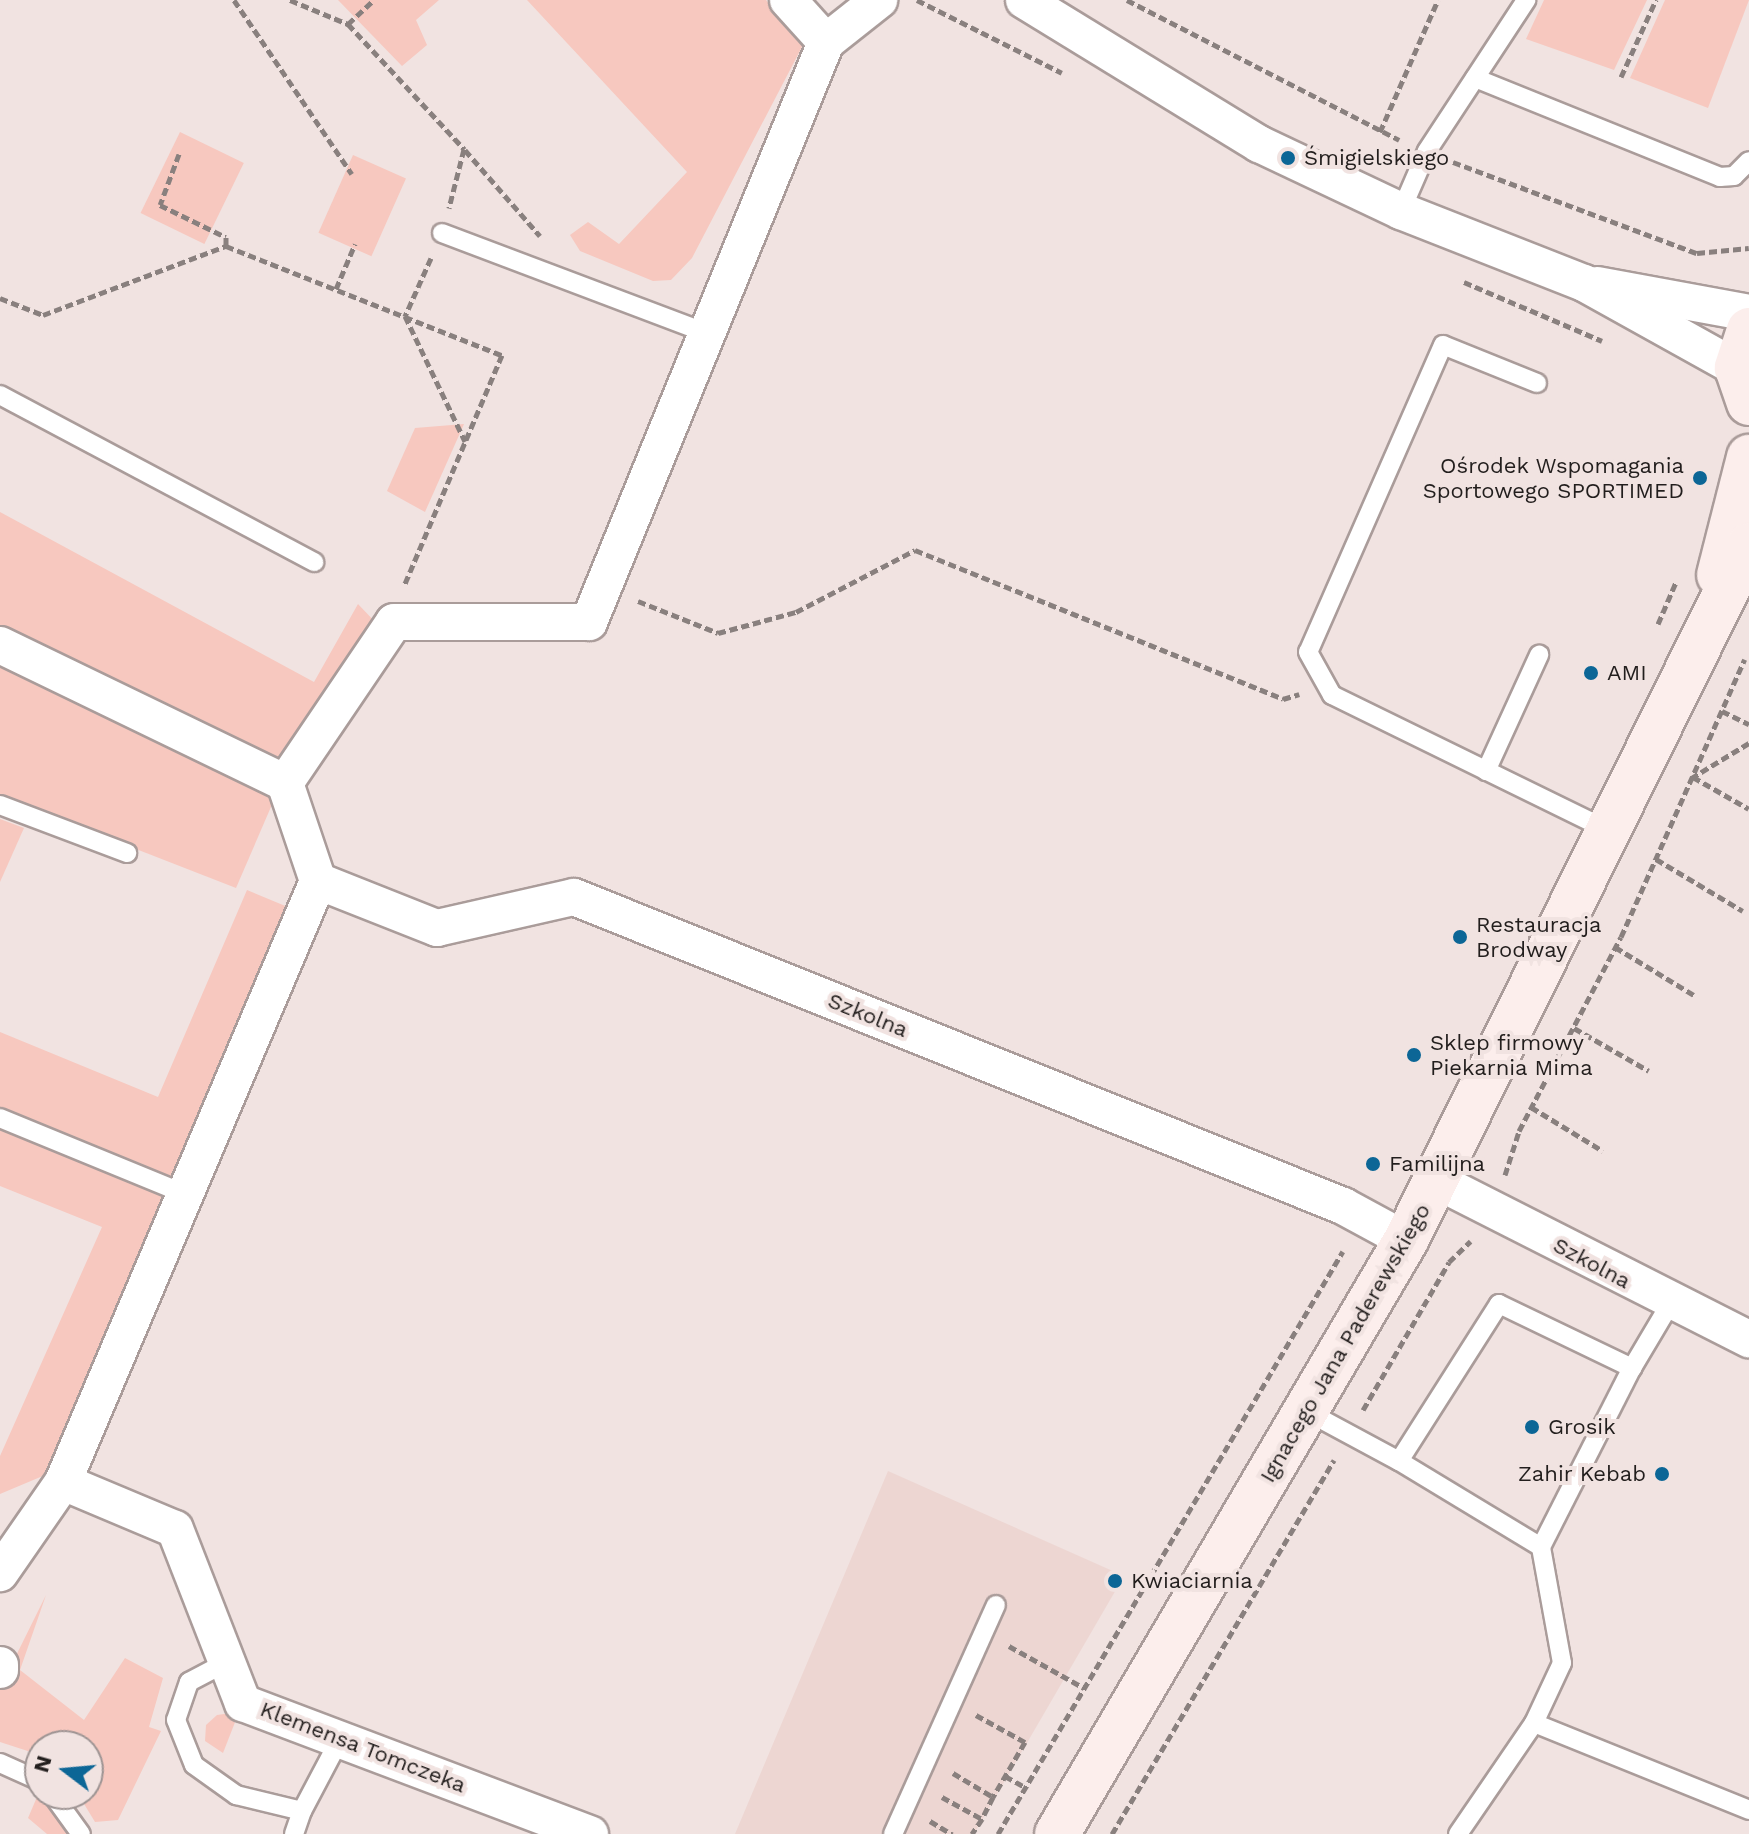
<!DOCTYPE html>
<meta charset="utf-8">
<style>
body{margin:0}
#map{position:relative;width:1749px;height:1834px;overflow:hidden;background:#f1e3e1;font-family:"Work Sans",sans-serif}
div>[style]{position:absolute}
.built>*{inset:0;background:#edd6d2}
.green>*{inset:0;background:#f7c8bf;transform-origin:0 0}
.path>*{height:5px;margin-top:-2.5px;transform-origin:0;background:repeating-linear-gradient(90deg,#89807e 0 8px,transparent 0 12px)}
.roads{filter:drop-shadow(2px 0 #aa9c9a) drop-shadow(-2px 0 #aa9c9a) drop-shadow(0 2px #aa9c9a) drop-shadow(0 -2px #aa9c9a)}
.lane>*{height:18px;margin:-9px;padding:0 9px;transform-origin:9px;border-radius:9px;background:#fff}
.street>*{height:36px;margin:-18px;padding:0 18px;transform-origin:18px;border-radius:18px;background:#fff}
.secondary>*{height:44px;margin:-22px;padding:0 22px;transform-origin:22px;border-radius:22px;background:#fceeec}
.dots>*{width:22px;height:22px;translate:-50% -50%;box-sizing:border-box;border:4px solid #f1e3e1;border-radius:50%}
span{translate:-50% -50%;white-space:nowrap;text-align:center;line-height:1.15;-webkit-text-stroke:8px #f1e3e1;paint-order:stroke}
.poi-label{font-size:22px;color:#221e1d}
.left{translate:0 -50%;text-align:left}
.right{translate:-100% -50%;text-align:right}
.street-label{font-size:22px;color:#221e1d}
.north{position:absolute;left:24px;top:1730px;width:80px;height:80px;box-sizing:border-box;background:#f1e3e1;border:2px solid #9e9493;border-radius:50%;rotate:286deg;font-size:22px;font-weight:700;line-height:32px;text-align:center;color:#221e1d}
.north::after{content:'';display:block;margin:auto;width:28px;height:36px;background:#0c6696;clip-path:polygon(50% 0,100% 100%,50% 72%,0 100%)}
</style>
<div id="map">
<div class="built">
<i style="clip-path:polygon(888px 1471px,1124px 1576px,974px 1834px,735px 1834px)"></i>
</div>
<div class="green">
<i style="clip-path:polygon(338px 0,439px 0,416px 20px,427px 45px,402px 66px)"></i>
<i style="clip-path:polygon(527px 0,766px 0,803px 45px,692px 258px,671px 280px,653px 281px,580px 251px,570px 235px,588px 222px,619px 244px,687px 172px)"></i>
<i style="clip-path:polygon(1544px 0,1647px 0,1614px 70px,1526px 39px)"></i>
<i style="clip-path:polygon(1665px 0,1749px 0,1708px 108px,1630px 78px)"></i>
<i style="left:180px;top:132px;width:71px;height:90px;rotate:26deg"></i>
<i style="left:353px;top:155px;width:58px;height:85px;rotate:24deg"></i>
<i style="clip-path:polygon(464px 424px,425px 512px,387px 491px,415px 428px)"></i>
<i style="clip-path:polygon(0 512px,314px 682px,358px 604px,378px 625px,284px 771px,0 632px)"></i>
<i style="clip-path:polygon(0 651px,280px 786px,236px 888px,0 796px)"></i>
<i style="clip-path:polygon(0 819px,24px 828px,0 882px)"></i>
<i style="clip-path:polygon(247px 890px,295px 910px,57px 1470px,0 1494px,0 1456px,102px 1227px,0 1186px,0 1032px,158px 1097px)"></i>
<i style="clip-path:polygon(46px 1595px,20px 1670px,84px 1720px,125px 1658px,163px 1678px,149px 1727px,161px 1731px,118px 1820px,95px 1822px,78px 1794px,88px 1794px,88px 1746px,40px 1746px,40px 1755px,0 1742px,0 1688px)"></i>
<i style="clip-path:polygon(239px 1712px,223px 1753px,205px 1741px,206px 1725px,217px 1715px)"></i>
<i style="clip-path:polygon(40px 1790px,40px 1794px,71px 1834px,47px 1834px,28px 1818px)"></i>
</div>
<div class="path">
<i style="left:234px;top:0;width:210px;rotate:55.9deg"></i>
<i style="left:290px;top:0;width:63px;rotate:22.5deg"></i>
<i style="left:348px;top:24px;width:35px;rotate:-43deg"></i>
<i style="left:917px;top:0;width:162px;rotate:26.7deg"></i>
<i style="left:1127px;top:0;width:306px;rotate:27.2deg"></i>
<i style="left:348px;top:24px;width:171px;rotate:47.1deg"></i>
<i style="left:464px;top:149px;width:61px;rotate:104.3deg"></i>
<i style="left:1621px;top:77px;width:85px;rotate:-65.6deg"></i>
<i style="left:1380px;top:132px;width:144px;rotate:-66.3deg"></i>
<i style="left:465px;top:150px;width:114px;rotate:48.9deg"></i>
<i style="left:179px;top:154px;width:54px;rotate:110.4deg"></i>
<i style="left:160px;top:205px;width:73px;rotate:25.9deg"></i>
<i style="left:226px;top:237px;width:9px;rotate:90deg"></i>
<i style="left:1453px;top:162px;width:260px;rotate:20.5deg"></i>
<i style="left:1697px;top:253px;width:52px;rotate:-5.5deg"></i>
<i style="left:431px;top:258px;width:64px;rotate:114.1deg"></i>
<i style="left:405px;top:316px;width:139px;rotate:64.4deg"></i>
<i style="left:1464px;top:282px;width:150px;rotate:23.1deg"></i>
<i style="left:336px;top:289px;width:49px;rotate:-67.1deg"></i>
<i style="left:0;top:298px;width:46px;rotate:21.6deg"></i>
<i style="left:43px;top:315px;width:196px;rotate:-20.7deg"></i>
<i style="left:226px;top:246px;width:297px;rotate:21.6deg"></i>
<i style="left:502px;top:355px;width:249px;rotate:113deg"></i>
<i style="left:638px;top:601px;width:86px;rotate:21.8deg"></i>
<i style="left:718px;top:633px;width:81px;rotate:-15.1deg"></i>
<i style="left:796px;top:612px;width:134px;rotate:-27.5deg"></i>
<i style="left:915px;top:550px;width:397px;rotate:22deg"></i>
<i style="left:1283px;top:699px;width:17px;rotate:-17deg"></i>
<i style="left:1658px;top:624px;width:46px;rotate:-66.8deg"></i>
<i style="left:1722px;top:711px;width:30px;rotate:26deg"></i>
<i style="left:1749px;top:743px;width:66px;rotate:148.7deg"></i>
<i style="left:1693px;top:777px;width:64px;rotate:29.7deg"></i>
<i style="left:1656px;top:859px;width:101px;rotate:30.9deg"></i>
<i style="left:1615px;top:947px;width:92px;rotate:31.3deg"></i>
<i style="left:1574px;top:1028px;width:86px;rotate:29.8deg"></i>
<i style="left:1531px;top:1107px;width:84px;rotate:31.4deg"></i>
<i style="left:1505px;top:1175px;width:46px;rotate:-72.3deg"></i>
<i style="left:1519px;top:1131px;width:219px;rotate:-62.3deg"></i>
<i style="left:1621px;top:937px;width:304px;rotate:-66deg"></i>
<i style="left:1363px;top:1410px;width:171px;rotate:-59.8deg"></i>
<i style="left:1449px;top:1262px;width:30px;rotate:-44deg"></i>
<i style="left:1009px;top:1646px;width:86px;rotate:29.2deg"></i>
<i style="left:976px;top:1715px;width:56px;rotate:28.9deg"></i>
<i style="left:1025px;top:1742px;width:64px;rotate:120.2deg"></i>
<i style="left:953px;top:1773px;width:47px;rotate:31deg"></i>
<i style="left:993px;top:1797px;width:25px;rotate:117deg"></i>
<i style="left:1005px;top:1776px;width:23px;rotate:29deg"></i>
<i style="left:942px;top:1797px;width:46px;rotate:28.8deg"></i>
<i style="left:982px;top:1819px;width:18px;rotate:124deg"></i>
<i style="left:930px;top:1821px;width:26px;rotate:31deg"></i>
<i style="left:998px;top:1834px;width:677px;rotate:-59.38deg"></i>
<i style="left:1112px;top:1834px;width:435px;rotate:-59.3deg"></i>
</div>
<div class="roads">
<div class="lane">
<i style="left:1475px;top:78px;width:264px;rotate:22deg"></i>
<i style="left:1720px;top:177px;width:14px;rotate:-4deg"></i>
<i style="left:1734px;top:176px;width:21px;rotate:-45deg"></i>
<i style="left:1401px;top:211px;width:65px;rotate:-66.6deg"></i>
<i style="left:1427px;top:151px;width:181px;rotate:-56.7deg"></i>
<i style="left:442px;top:233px;width:283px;rotate:20.7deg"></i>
<i style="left:1537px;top:383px;width:101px;rotate:-158deg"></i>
<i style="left:1443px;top:345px;width:335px;rotate:113.7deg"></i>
<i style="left:1308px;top:652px;width:49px;rotate:60.8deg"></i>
<i style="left:1332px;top:695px;width:309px;rotate:26.1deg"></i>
<i style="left:0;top:395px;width:356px;rotate:28deg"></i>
<i style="left:1486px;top:771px;width:128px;rotate:-65.4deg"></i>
<i style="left:0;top:805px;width:136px;rotate:20.7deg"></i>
<i style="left:0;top:1118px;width:200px;rotate:22.3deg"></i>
<i style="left:1306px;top:1411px;width:106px;rotate:28.3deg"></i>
<i style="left:1399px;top:1461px;width:186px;rotate:-57.5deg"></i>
<i style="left:1499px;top:1304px;width:148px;rotate:25.7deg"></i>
<i style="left:1632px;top:1368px;width:74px;rotate:-59.3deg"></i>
<i style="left:1399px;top:1461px;width:166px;rotate:31.2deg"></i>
<i style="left:1541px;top:1547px;width:201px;rotate:-63.1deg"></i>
<i style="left:227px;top:1662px;width:43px;rotate:152.2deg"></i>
<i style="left:189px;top:1682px;width:40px;rotate:108.9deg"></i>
<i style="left:176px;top:1720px;width:48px;rotate:68.2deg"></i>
<i style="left:194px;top:1765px;width:52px;rotate:35.5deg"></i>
<i style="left:236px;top:1795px;width:68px;rotate:13.6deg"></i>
<i style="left:302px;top:1811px;width:84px;rotate:-62.2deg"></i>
<i style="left:1534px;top:1723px;width:232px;rotate:22deg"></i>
<i style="left:0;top:1763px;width:44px;rotate:24.2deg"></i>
<i style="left:52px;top:1794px;width:49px;rotate:54.1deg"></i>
<i style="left:294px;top:1834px;width:24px;rotate:-71deg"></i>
<i style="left:893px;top:1834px;width:251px;rotate:-65.8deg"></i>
<i style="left:1458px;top:1834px;width:135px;rotate:-55.6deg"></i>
<i style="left:1534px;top:1723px;width:66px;rotate:-65deg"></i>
<i style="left:1562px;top:1663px;width:118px;rotate:-100.3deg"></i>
</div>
<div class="street">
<i style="left:788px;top:0;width:57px;rotate:47.9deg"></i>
<i style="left:1024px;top:0;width:276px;rotate:31.5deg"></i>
<i style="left:1259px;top:144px;width:157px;rotate:25.3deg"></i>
<i style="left:1401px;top:211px;width:197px;rotate:21.5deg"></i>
<i style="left:1584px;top:283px;width:175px;rotate:29.1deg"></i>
<i style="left:1597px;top:285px;width:155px;rotate:10.4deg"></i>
<i style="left:0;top:645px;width:317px;rotate:25.8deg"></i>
<i style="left:285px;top:783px;width:103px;rotate:71.4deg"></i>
<i style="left:318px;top:881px;width:653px;rotate:112.99deg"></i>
<i style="left:63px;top:1482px;width:111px;rotate:124.7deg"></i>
<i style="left:285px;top:783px;width:194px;rotate:-55.9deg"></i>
<i style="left:394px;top:622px;width:195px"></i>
<i style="left:589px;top:622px;width:627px;rotate:-67.77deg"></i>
<i style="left:826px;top:42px;width:68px;rotate:-38.4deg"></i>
<i style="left:318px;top:881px;width:128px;rotate:21.6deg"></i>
<i style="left:437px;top:928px;width:140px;rotate:-12.8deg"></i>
<i style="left:574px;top:897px;width:829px;rotate:21.89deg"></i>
<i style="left:1343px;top:1206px;width:72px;rotate:28.4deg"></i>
<i style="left:1437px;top:1181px;width:350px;rotate:26.9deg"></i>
<i style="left:63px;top:1482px;width:121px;rotate:22.8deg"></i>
<i style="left:175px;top:1529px;width:187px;rotate:68.7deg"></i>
<i style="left:243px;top:1703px;width:371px;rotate:20.7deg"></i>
<i style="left:0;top:1665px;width:5px;rotate:90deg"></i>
</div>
<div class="secondary">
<i style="left:1749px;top:330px;width:40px;rotate:108deg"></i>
<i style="left:1737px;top:368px;width:37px;rotate:71deg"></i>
<i style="left:1719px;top:575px;width:122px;rotate:-75.7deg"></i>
<i style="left:1057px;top:1834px;width:689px;rotate:-59.56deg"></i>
<i style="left:1406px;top:1240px;width:775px;rotate:-63.73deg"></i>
</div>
</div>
<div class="dots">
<i style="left:1288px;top:158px;background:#0c6696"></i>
<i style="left:1700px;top:478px;background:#0c6696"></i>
<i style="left:1591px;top:673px;background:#0c6696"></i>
<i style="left:1460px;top:937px;background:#0c6696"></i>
<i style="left:1414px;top:1055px;background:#0c6696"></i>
<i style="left:1373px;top:1164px;background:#0c6696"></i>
<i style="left:1532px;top:1427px;background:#0c6696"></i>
<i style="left:1662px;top:1474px;background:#0c6696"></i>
<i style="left:1115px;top:1581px;background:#0c6696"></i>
</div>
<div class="poi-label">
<span class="left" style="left:1304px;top:158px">Śmigielskiego</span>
<span class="right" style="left:1684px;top:478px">Ośrodek Wspomagania<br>Sportowego SPORTIMED</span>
<span class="left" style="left:1607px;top:673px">AMI</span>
<span class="left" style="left:1476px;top:937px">Restauracja<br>Brodway</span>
<span class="left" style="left:1430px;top:1055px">Sklep firmowy<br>Piekarnia Mima</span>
<span class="left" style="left:1389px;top:1164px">Familijna</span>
<span class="left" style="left:1548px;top:1427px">Grosik</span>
<span class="right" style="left:1646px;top:1474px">Zahir Kebab</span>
<span class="left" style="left:1131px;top:1581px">Kwiaciarnia</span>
</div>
<div class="street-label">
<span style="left:868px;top:1015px;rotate:22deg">Szkolna</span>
<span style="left:1592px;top:1263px;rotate:28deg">Szkolna</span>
<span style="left:1345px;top:1343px;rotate:-60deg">Ignacego Jana Paderewskiego</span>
<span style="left:363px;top:1747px;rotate:21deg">Klemensa Tomczeka</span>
</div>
<div class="north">N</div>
</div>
